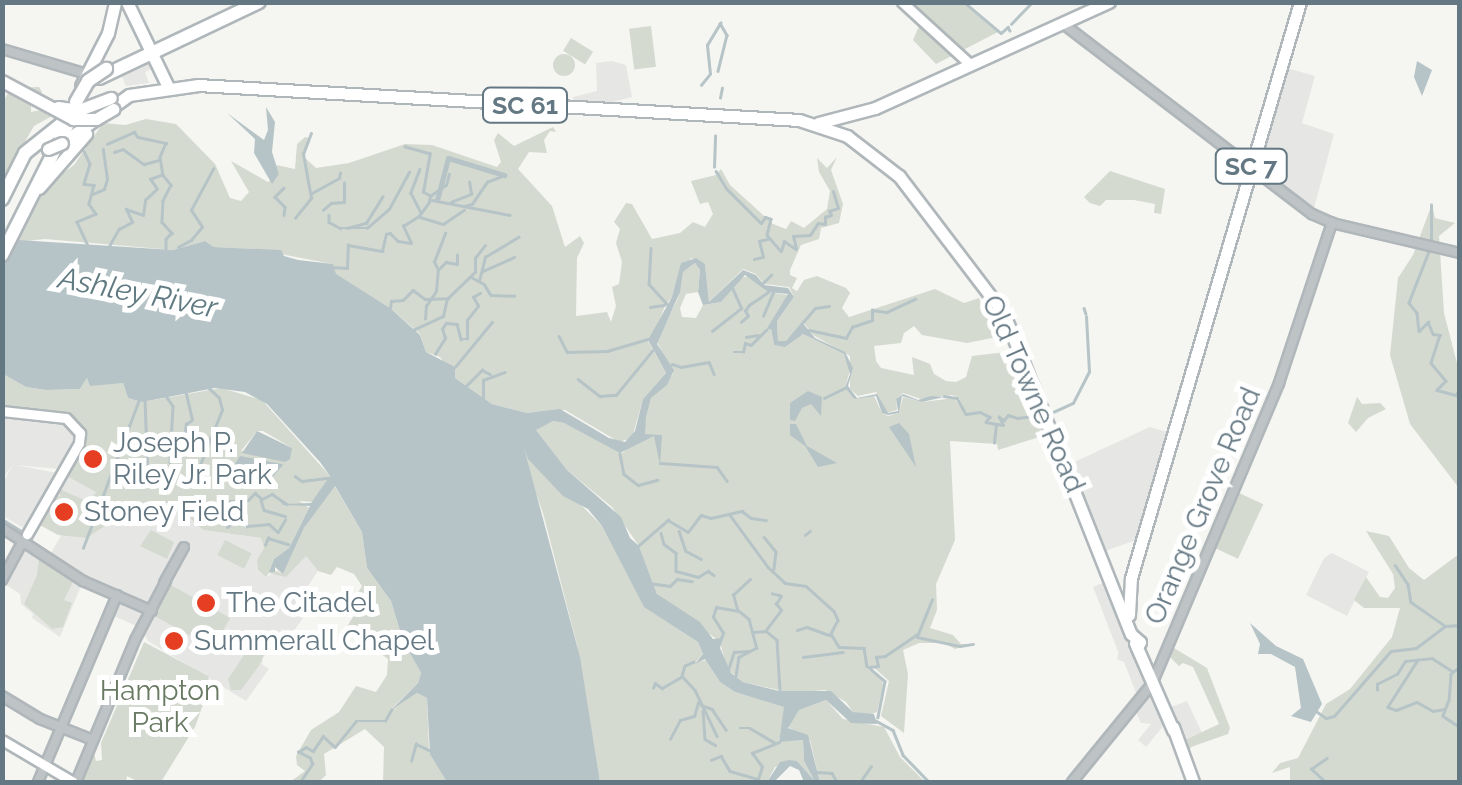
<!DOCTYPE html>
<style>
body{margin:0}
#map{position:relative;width:1462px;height:785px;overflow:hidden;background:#f5f5f1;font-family:Raleway,sans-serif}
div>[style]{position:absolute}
.built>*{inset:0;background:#e6e7e5;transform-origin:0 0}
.green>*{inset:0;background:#d5dad0;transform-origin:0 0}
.round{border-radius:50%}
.water>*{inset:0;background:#b6c4c7}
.stream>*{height:2.5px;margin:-1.25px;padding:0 1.25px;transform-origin:1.25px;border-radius:1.25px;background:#b6c4c7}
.canal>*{height:5px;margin:-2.5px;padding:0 2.5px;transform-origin:2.5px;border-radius:2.5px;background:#b6c4c7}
.roads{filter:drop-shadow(2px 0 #b0b7ba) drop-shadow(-2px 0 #b0b7ba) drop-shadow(0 2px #b0b7ba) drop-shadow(0 -2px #b0b7ba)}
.tertiary>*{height:8px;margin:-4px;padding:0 4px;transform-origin:4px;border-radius:4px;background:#bec3c6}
.secondary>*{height:9px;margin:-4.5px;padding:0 4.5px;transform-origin:4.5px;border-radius:4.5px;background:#fff}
.primary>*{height:11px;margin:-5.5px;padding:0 5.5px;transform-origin:5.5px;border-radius:5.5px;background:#fff}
.trunk>*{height:12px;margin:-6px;padding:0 6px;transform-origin:6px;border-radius:6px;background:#fff}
.bridges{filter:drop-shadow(2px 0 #b1b7ba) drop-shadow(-2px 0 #b1b7ba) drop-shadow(0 2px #b1b7ba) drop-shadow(0 -2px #b1b7ba)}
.primary-bridge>*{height:11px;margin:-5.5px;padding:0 5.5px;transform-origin:5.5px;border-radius:5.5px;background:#fff}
.trunk-bridge>*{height:12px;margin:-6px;padding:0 6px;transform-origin:6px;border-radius:6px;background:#fff}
.dots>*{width:28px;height:28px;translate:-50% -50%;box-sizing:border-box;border:5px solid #fff;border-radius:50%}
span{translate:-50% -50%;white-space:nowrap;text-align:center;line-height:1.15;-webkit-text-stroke:10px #fff;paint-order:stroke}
.shield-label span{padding:2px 8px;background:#fff;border:2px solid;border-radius:8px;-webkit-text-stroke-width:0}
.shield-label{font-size:25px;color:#647883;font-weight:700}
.street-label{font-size:28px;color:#647883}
.poi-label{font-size:28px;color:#647883}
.left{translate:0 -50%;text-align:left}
.park-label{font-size:28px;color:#697a63}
.water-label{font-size:30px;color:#5f7a80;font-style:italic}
.frame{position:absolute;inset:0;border:5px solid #647883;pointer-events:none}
</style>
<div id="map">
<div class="built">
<i style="clip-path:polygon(147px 55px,156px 67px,145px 72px,149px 83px,126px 86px,119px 70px)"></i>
<i style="clip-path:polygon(612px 61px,626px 65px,632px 97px,597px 106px,572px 105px,573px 97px,597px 91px,596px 63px)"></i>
<i style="clip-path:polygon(1280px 66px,1315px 76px,1302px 123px,1334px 134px,1313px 212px,1250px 168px)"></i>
<i style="clip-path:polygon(3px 416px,64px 423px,76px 435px,59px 469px,16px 465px,57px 473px,27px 530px,3px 516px,3px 482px,13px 465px,3px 478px)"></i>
<i style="clip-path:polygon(1150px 427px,1171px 433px,1139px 539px,1105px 551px,1070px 464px)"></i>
<i style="clip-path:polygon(63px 474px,100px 490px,90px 509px,51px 494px)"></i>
<i style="clip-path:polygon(139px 503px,184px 503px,203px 530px,261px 538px,264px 548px,258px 570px,266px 577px,306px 556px,318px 571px,298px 601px,296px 613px,303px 618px,291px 635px,282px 629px,263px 658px,262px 664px,269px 669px,246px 701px,148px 641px,141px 628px,109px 614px,117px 596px,83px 581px,60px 637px,32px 618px,33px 614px,21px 604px,20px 594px,3px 583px,24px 545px,48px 558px,62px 534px,87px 538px)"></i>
<i style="clip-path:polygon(1332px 553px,1369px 572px,1347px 616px,1306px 595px,1324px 558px)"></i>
<i style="left:1108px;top:581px;width:71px;height:16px;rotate:69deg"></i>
<i style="clip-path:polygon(1119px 650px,1135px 650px,1150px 686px,1138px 698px,1124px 662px,1117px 659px)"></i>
<i style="clip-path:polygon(1153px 693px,1165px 724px,1146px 747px,1138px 740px,1151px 724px,1141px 723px,1136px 712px)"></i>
<i style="clip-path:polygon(1187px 701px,1202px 733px,1181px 742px,1168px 708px)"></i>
</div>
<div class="green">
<i style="clip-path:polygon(902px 3px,963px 3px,998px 32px,936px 64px,913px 40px,922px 19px)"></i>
<i style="left:651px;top:26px;width:41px;height:22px;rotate:83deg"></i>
<i style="left:571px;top:38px;width:26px;height:15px;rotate:32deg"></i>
<i class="round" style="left:553px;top:54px;width:22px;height:22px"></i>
<i style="clip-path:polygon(39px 87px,42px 92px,31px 104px,31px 112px,46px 109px,54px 115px,34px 126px,3px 180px,3px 102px,11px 88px)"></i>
<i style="clip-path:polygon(146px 119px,176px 124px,215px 164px,230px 198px,241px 201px,249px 192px,231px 161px,268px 182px,279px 174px,276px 165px,295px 169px,297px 144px,305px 137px,309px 138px,303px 156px,316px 168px,349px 163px,405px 144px,432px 145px,497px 167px,501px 162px,494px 140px,498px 133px,514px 146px,553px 127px,556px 132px,550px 131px,544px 140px,547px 153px,529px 152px,518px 169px,552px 206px,565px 247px,580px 236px,584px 243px,577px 258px,576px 316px,607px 312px,611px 322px,616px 306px,612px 287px,619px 284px,622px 262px,616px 243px,620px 229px,614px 222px,626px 203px,632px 204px,652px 239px,680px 233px,693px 222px,705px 227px,713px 214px,708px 202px,700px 204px,691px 181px,716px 175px,721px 169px,730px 185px,773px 224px,786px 229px,791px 221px,804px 228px,827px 209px,830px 191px,819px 172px,817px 158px,827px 168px,837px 157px,831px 170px,843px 204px,839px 223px,821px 228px,819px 239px,801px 245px,790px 270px,790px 275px,797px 278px,792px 288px,797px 291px,804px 280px,817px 276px,846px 288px,850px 293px,842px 308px,849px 317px,935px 289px,964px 303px,979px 298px,984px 312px,994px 307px,1007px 335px,967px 343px,922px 335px,914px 326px,904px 333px,901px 343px,874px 346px,876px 361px,881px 368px,914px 375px,912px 357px,930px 364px,934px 374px,946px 381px,956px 382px,966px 377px,972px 356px,1014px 351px,1039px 414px,1028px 418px,1042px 416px,1049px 434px,998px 450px,997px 444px,950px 441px,955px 540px,936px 584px,937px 610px,930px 628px,953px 635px,961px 644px,973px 644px,955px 649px,944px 643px,919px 643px,903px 650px,908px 674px,904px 733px,881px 716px,889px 681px,872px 666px,867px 669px,882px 679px,883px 686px,877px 712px,869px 715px,853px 712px,846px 702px,825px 690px,792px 693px,743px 682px,727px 669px,720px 642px,657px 594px,639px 546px,612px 507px,567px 470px,535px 429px,553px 421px,564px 423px,622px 453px,641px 439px,651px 398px,673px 374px,657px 342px,678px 298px,683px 272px,695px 263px,700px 270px,698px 292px,686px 294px,680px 308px,682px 317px,696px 318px,703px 305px,721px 302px,740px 278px,749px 276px,768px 292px,788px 295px,770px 325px,774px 345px,781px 346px,803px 334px,844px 354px,850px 370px,845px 388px,854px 399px,874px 396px,882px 413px,888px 416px,899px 413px,903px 397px,923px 402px,954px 398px,965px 413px,959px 398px,952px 395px,921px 399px,903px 393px,896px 399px,897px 410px,886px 413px,876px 392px,858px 396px,850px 389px,850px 356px,813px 335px,804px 323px,786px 341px,778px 341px,777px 321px,794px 297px,789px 287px,764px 284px,756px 274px,743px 269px,709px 302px,705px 264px,691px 258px,675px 287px,672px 297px,665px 306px,656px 330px,648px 341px,666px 373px,643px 399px,632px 438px,619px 442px,565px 410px,527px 413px,492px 404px,455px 378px,440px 357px,426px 352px,420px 334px,390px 308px,335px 274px,332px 264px,255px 249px,214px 247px,205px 241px,173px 250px,45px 239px,16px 242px,33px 204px,55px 179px,74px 165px,103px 123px,125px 125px)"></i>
<i style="clip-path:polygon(1110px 171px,1165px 189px,1161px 214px,1154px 213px,1155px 204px,1134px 200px,1106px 200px,1100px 206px,1090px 203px,1084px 197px)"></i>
<i style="clip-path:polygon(1432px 204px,1435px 218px,1455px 223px,1439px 236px,1444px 313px,1459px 371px,1459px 488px,1410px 424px,1390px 355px,1398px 278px,1413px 255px)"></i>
<i style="clip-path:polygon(evenodd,3px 374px,26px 387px,46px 390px,80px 389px,87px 378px,92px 384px,123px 383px,128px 398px,142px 402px,221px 388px,262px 400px,330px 476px,313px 502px,299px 501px,309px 508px,289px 548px,274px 559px,270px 569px,283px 574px,304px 528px,334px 485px,362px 532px,367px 568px,391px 601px,403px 641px,421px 673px,418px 683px,391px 709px,417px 693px,427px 698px,429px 750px,447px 782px,383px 782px,384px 747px,365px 729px,324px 754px,326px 775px,319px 782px,290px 782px,305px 771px,297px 765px,296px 756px,311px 730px,339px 712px,356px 686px,376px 692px,387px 675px,388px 659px,346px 628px,365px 598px,358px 593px,362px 586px,354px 574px,337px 567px,331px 575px,318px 571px,306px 556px,286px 577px,269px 573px,266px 577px,258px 570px,257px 560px,264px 548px,261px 538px,203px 530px,191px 519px,184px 503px,139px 503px,87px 538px,58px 535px,38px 524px,33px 530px,51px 494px,61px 497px,57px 488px,89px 502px,96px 492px,63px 474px,80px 444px,69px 423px,3px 410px,3px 374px,257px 431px,263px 431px,292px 448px,241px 451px,257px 431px)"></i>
<i style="clip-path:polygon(1357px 397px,1362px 404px,1380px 403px,1386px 409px,1368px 418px,1356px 432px,1348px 423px)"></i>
<i style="clip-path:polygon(524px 448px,602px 526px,644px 606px,698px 642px,703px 654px,695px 663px,706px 660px,720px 682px,735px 692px,785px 707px,779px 741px,803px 740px,804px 761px,814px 780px,797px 761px,775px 767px,767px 782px,600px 782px,577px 645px,543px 513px,520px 449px)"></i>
<i style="left:1237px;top:492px;width:29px;height:60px;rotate:25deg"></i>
<i style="clip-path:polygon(151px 530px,174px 542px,167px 559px,140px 546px)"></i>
<i style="clip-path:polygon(1366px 531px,1389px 536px,1409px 568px,1424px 580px,1459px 554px,1459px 782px,1290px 782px,1290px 767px,1272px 773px,1280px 763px,1298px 758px,1326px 704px,1350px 689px,1392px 637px,1400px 608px,1364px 608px,1354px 600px,1366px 577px,1380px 597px,1388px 598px,1395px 588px,1393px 574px)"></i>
<i style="left:225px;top:540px;width:30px;height:17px;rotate:27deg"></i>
<i style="clip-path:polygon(39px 557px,74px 580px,64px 600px,72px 603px,63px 627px,52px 629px,24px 604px,37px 575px)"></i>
<i style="left:169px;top:584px;width:70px;height:35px;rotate:29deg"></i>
<i style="clip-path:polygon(264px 630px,272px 637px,259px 666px,241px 690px,231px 690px,228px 679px,244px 655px,254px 651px,251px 648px)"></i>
<i style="clip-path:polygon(144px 642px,208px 676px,210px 685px,195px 727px,161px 782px,139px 782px,127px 776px,126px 782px,77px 782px,94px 742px,98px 746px,93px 749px,96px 761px,102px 760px,101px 743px)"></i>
<i style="clip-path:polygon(1174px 648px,1207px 668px,1230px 728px,1228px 734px,1191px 747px,1187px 758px,1181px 742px,1219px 724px,1193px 667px,1183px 663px,1179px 666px,1168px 655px)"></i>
<i style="clip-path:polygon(826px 700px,843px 719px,884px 727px,900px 757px,925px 782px,820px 782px,810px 740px,788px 727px,798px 710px)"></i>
</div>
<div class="water">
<i style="clip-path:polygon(1417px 61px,1432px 70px,1422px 96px,1414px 77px)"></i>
<i style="clip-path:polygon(266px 107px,275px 122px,272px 152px,279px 174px,272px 184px,254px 153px,255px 139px,227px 113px,264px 140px,268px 130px)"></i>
<i style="clip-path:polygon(3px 239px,173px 250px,205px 241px,214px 247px,281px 250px,284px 256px,298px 260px,333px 264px,336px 274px,390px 308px,420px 335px,426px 352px,455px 367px,455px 378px,492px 404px,527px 413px,560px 409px,609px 438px,625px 442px,635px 431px,643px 399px,666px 373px,648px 340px,672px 297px,681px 263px,696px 258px,705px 264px,709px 302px,743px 270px,756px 275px,764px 285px,788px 288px,794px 297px,777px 321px,778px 341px,786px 341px,802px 322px,815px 338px,845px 352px,853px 368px,848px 386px,857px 398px,877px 394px,888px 413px,898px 411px,896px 399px,903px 394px,918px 400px,931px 396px,944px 397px,922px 402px,902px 396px,899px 413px,888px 415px,882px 413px,876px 396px,854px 399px,845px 388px,850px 374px,844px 354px,803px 334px,785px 347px,774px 345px,771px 329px,766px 330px,788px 294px,768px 292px,745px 275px,721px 302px,703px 305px,698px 292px,700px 270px,695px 263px,683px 272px,680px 292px,657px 344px,674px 370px,667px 385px,651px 398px,646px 418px,645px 434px,662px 435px,660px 465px,654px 436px,620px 453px,564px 423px,553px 421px,536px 430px,567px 470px,621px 517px,630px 538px,639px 546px,657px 594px,700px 622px,713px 639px,723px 638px,720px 648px,731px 673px,743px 682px,779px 691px,831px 691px,853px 712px,874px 714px,877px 724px,851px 723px,826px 700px,799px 710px,788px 728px,808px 735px,820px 782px,804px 782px,799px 770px,790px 766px,774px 782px,767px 782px,780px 762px,789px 760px,797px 761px,814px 780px,804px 761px,803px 740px,779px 742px,784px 707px,735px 692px,720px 682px,705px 659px,695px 664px,703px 654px,698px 642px,644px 607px,602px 526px,588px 509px,563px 496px,528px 459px,524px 448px,580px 657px,600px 782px,447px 782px,430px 754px,427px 698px,417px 693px,391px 710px,418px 683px,421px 673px,403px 641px,391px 601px,367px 568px,362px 532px,335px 486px,304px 528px,283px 574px,275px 567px,275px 572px,269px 572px,274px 559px,289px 548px,310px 506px,283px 505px,272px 492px,284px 504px,311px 503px,330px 476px,320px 462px,267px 404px,245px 392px,215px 388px,142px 402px,128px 398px,123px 383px,90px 386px,87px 378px,80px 389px,46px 390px,26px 387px,3px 374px)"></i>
<i style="clip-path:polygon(808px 391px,822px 397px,821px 416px,811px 404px,802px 408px,795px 421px,790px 420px,790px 403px)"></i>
<i style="clip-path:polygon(899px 423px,909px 434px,916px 467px,889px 427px)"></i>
<i style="clip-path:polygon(790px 424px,796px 424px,807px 446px,837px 463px,818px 467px,805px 446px,790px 435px)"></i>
<i style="clip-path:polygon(257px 431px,292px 448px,290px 459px,285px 462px,242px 453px)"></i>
<i style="clip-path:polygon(240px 456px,282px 464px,283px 465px,270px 480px,239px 482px,232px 468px)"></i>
<i style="clip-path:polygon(1250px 623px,1276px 646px,1303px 659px,1322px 704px,1311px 722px,1291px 716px,1301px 708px,1295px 667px,1271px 654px,1258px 654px,1260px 644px)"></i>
</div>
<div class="stream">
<i style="left:964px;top:2px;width:48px;rotate:40deg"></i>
<i style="left:1001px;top:33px;width:9px;rotate:-41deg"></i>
<i style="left:1008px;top:27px;width:4px;rotate:63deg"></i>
<i style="left:1011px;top:24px;width:30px;rotate:-46deg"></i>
<i style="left:701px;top:85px;width:14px;rotate:-51deg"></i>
<i style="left:710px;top:74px;width:29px;rotate:-96deg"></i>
<i style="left:707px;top:45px;width:26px;rotate:-59deg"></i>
<i style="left:720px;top:23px;width:14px;rotate:60deg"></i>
<i style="left:727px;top:35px;width:37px;rotate:104deg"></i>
<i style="left:720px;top:98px;width:10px;rotate:-79deg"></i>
<i style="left:107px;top:144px;width:30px;rotate:-24deg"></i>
<i style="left:134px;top:132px;width:6px;rotate:51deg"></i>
<i style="left:138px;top:137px;width:29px;rotate:12deg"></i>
<i style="left:166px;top:143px;width:15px;rotate:113deg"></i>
<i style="left:160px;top:157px;width:18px;rotate:81deg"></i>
<i style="left:163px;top:175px;width:13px;rotate:51deg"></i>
<i style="left:171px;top:185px;width:18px;rotate:117deg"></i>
<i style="left:163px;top:201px;width:21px;rotate:93deg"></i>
<i style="left:162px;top:222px;width:15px;rotate:48deg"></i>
<i style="left:172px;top:233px;width:8px;rotate:135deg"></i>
<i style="left:166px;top:239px;width:11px;rotate:90deg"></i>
<i style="left:84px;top:151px;width:14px;rotate:65deg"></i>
<i style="left:90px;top:164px;width:21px;rotate:107deg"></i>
<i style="left:84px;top:184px;width:10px;rotate:6deg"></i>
<i style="left:94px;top:185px;width:20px;rotate:105deg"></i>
<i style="left:89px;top:204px;width:12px;rotate:55deg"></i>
<i style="left:96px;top:214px;width:21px;rotate:157deg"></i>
<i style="left:77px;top:222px;width:26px;rotate:65deg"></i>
<i style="left:114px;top:152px;width:9px;rotate:-18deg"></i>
<i style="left:123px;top:149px;width:26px;rotate:36deg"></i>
<i style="left:144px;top:164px;width:16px;rotate:-15deg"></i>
<i style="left:714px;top:167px;width:31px;rotate:-88deg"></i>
<i style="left:420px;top:169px;width:26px;rotate:111deg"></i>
<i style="left:411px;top:193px;width:22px;rotate:63deg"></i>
<i style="left:716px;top:171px;width:21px;rotate:59deg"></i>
<i style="left:727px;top:189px;width:48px;rotate:45deg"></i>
<i style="left:761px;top:223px;width:7px;rotate:-56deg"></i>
<i style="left:765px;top:217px;width:6px;rotate:18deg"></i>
<i style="left:771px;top:219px;width:16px;rotate:104deg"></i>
<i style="left:767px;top:235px;width:21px;rotate:49deg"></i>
<i style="left:781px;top:251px;width:10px;rotate:-73deg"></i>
<i style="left:784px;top:241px;width:14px;rotate:34deg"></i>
<i style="left:796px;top:249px;width:13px;rotate:-103deg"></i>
<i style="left:793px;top:236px;width:17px;rotate:-3deg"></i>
<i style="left:810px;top:235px;width:14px;rotate:-56deg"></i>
<i style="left:818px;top:223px;width:7px;rotate:8deg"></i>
<i style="left:825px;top:224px;width:7px;rotate:-90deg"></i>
<i style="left:825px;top:217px;width:6px;rotate:-18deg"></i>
<i style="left:831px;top:215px;width:4px;rotate:-117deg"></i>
<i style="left:829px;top:211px;width:9px;rotate:-18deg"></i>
<i style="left:838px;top:208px;width:17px;rotate:-107deg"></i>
<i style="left:284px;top:188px;width:13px;rotate:135deg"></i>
<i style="left:275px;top:197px;width:14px;rotate:45deg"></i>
<i style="left:285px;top:207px;width:8px;rotate:97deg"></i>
<i style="left:312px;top:193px;width:31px;rotate:-29deg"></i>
<i style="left:339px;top:178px;width:5px;rotate:-79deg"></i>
<i style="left:93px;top:194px;width:12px;rotate:-24deg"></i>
<i style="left:104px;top:189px;width:10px;rotate:-73deg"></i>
<i style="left:107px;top:179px;width:30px;rotate:-98deg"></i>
<i style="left:430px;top:196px;width:19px;rotate:-35deg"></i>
<i style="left:446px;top:185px;width:11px;rotate:-75deg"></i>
<i style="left:432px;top:200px;width:79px;rotate:10.9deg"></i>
<i style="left:451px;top:202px;width:22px;rotate:-22deg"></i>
<i style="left:471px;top:194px;width:12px;rotate:-99deg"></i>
<i style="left:465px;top:206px;width:7px;rotate:-16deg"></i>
<i style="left:472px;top:204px;width:27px;rotate:-56deg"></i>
<i style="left:487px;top:182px;width:18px;rotate:-22deg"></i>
<i style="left:323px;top:210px;width:11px;rotate:-41deg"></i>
<i style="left:331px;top:203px;width:13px;rotate:-4deg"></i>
<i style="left:344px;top:202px;width:19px;rotate:-90deg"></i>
<i style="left:329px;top:215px;width:7px;rotate:90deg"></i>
<i style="left:329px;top:222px;width:13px;rotate:29deg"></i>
<i style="left:340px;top:228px;width:27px"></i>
<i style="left:367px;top:228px;width:29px;rotate:-41deg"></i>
<i style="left:389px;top:209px;width:42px;rotate:-61.6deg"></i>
<i style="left:420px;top:217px;width:24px;rotate:17deg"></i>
<i style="left:443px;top:224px;width:25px;rotate:-34deg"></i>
<i style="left:295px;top:218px;width:26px;rotate:-51deg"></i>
<i style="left:311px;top:198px;width:45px;rotate:-100.3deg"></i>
<i style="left:303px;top:154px;width:22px;rotate:-69deg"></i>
<i style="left:347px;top:228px;width:20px;rotate:-15deg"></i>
<i style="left:366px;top:223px;width:31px;rotate:-58deg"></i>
<i style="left:1431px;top:244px;width:39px;rotate:-90deg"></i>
<i style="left:109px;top:246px;width:20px;rotate:-60deg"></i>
<i style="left:119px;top:229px;width:15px;rotate:-28deg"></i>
<i style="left:132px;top:222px;width:14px;rotate:-115deg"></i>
<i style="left:126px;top:209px;width:18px;rotate:19deg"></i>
<i style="left:143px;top:215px;width:15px;rotate:-82deg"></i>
<i style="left:145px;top:200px;width:16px;rotate:-43deg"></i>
<i style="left:157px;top:189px;width:12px;rotate:-125deg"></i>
<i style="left:150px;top:179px;width:12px;rotate:-20deg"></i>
<i style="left:178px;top:247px;width:15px;rotate:-28deg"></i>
<i style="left:191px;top:240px;width:17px;rotate:-50deg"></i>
<i style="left:202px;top:227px;width:20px;rotate:-123deg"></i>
<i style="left:191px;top:210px;width:47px;rotate:-61.8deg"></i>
<i style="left:651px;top:248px;width:36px;rotate:93deg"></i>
<i style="left:649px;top:284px;width:30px;rotate:48deg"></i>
<i style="left:1430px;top:249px;width:58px;rotate:111.3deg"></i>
<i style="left:1409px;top:303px;width:13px;rotate:51deg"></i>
<i style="left:1417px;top:313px;width:18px;rotate:84deg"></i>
<i style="left:1419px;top:331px;width:13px;rotate:-45deg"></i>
<i style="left:1428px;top:322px;width:13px;rotate:67deg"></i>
<i style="left:1433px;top:334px;width:7px;rotate:8deg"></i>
<i style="left:1440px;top:335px;width:29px;rotate:108deg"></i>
<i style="left:1431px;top:363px;width:23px;rotate:50deg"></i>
<i style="left:1446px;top:381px;width:13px;rotate:135deg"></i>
<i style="left:1437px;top:390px;width:20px;rotate:15deg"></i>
<i style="left:1456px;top:395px;width:8px;rotate:-60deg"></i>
<i style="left:754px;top:259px;width:9px;rotate:-13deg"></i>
<i style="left:763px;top:257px;width:16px;rotate:-104deg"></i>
<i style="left:759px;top:241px;width:9px;rotate:-13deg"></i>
<i style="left:332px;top:267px;width:15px;rotate:4deg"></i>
<i style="left:347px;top:268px;width:23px;rotate:-88deg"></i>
<i style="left:348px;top:245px;width:35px;rotate:10deg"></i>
<i style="left:382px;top:251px;width:17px;rotate:-77deg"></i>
<i style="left:386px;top:234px;width:4px;rotate:-14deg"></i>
<i style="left:390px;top:233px;width:11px;rotate:45deg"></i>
<i style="left:398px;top:241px;width:13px;rotate:9deg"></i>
<i style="left:411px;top:243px;width:19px;rotate:-115deg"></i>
<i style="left:403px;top:226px;width:19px;rotate:-32deg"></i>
<i style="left:419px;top:216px;width:17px;rotate:-54deg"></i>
<i style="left:429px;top:202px;width:6px;rotate:-81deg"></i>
<i style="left:430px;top:196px;width:8px;rotate:-150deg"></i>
<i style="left:423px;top:192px;width:39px;rotate:-80deg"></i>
<i style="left:430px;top:154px;width:26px;rotate:-164deg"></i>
<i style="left:439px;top:269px;width:10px;rotate:-45deg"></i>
<i style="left:446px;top:262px;width:11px;rotate:10deg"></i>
<i style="left:457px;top:264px;width:9px;rotate:-90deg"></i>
<i style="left:483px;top:271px;width:34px;rotate:-24deg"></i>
<i style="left:471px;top:277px;width:15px;rotate:28deg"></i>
<i style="left:484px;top:284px;width:13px;rotate:58deg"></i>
<i style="left:491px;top:295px;width:23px;rotate:2deg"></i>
<i style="left:479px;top:281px;width:25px;rotate:-76deg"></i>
<i style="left:485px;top:257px;width:39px;rotate:-31deg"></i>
<i style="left:762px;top:284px;width:13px;rotate:-45deg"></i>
<i style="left:650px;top:307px;width:14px;rotate:-8deg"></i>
<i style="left:390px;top:308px;width:7px;rotate:-82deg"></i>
<i style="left:391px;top:301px;width:12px;rotate:-5deg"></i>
<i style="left:403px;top:300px;width:14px;rotate:-45deg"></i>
<i style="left:413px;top:290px;width:15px;rotate:37deg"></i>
<i style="left:425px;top:299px;width:23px;rotate:-2deg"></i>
<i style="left:448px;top:298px;width:37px;rotate:-44deg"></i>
<i style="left:475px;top:272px;width:14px;rotate:-90deg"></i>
<i style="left:475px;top:258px;width:16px;rotate:-52deg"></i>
<i style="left:1084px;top:308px;width:6px;rotate:72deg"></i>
<i style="left:763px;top:316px;width:26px;rotate:-67deg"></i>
<i style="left:425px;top:319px;width:13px;rotate:-86deg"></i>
<i style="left:426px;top:306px;width:18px;rotate:-56deg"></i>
<i style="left:436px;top:291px;width:21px;rotate:-85deg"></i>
<i style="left:438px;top:270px;width:9px;rotate:-117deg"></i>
<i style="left:434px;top:262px;width:31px;rotate:-69deg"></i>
<i style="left:741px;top:322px;width:9px;rotate:-41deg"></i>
<i style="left:748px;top:316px;width:6px;rotate:-121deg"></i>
<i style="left:745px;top:311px;width:7px;rotate:-56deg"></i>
<i style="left:749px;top:305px;width:23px;rotate:-34deg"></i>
<i style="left:803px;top:322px;width:18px;rotate:-49deg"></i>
<i style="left:815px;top:308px;width:14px;rotate:-8deg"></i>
<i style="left:413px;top:330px;width:33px;rotate:-25deg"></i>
<i style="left:443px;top:316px;width:17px;rotate:-77deg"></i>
<i style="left:809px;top:330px;width:38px;rotate:12deg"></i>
<i style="left:846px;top:338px;width:13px;rotate:-61deg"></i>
<i style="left:852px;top:327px;width:21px;rotate:-19deg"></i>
<i style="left:872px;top:320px;width:10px;rotate:-90deg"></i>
<i style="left:872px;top:310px;width:15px;rotate:8deg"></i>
<i style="left:887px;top:312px;width:31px;rotate:-25deg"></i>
<i style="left:712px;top:331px;width:37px;rotate:-38deg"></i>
<i style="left:741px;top:308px;width:22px;rotate:-114deg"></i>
<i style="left:559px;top:336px;width:18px;rotate:63deg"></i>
<i style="left:567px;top:352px;width:40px;rotate:-1.4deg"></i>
<i style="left:607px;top:351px;width:43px;rotate:-16.3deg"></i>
<i style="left:746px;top:337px;width:12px;rotate:-9deg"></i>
<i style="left:734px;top:352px;width:9px"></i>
<i style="left:743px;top:352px;width:9px;rotate:-77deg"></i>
<i style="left:745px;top:343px;width:6px;rotate:18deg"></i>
<i style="left:751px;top:345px;width:21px;rotate:-45deg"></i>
<i style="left:435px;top:354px;width:19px;rotate:-58deg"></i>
<i style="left:445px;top:338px;width:9px;rotate:-108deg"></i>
<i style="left:442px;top:329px;width:7px;rotate:-56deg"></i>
<i style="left:446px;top:323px;width:11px;rotate:5deg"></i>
<i style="left:457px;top:324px;width:16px;rotate:75deg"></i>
<i style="left:461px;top:339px;width:6px"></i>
<i style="left:467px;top:339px;width:19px;rotate:-90deg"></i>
<i style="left:467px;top:320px;width:18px;rotate:-52deg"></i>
<i style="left:478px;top:306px;width:10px;rotate:-119deg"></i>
<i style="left:473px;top:297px;width:8px;rotate:-30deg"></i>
<i style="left:672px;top:364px;width:9px;rotate:18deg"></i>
<i style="left:681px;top:367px;width:28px;rotate:-10deg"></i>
<i style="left:709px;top:362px;width:13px;rotate:67deg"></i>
<i style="left:455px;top:367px;width:58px;rotate:-50.6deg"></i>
<i style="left:578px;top:379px;width:28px;rotate:38deg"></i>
<i style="left:600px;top:396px;width:16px;rotate:-4deg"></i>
<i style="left:616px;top:395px;width:57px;rotate:-50.7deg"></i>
<i style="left:466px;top:386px;width:23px;rotate:-45deg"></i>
<i style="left:482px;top:370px;width:9px;rotate:27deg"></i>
<i style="left:166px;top:396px;width:12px;rotate:55deg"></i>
<i style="left:173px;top:406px;width:56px;rotate:93.1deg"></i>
<i style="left:944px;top:396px;width:13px;rotate:9deg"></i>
<i style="left:957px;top:398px;width:18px;rotate:61deg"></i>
<i style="left:966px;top:414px;width:14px;rotate:-8deg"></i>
<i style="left:980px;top:412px;width:11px;rotate:27deg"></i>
<i style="left:990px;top:417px;width:6px;rotate:129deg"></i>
<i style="left:986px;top:422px;width:10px;rotate:11deg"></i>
<i style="left:483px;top:398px;width:18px;rotate:-90deg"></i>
<i style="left:483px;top:380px;width:23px;rotate:-20deg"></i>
<i style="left:824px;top:398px;width:25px;rotate:-26deg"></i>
<i style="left:145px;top:400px;width:78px;rotate:87.8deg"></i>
<i style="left:1460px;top:405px;width:8px;rotate:90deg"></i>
<i style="left:1049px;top:414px;width:26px;rotate:-25deg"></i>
<i style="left:1073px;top:403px;width:35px;rotate:-63deg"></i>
<i style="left:1089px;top:372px;width:55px;rotate:-93.1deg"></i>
<i style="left:997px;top:424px;width:6px;rotate:9deg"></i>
<i style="left:1003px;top:425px;width:9px;rotate:-117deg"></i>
<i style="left:999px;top:417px;width:6px;rotate:31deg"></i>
<i style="left:1004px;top:420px;width:6px;rotate:-51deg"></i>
<i style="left:1008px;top:415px;width:9px;rotate:18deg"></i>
<i style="left:1017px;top:418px;width:23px;rotate:-7deg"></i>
<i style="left:994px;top:443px;width:18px;rotate:-84deg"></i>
<i style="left:620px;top:454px;width:20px;rotate:79deg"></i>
<i style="left:624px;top:474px;width:18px;rotate:38deg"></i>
<i style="left:638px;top:485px;width:20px;rotate:-15deg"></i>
<i style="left:183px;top:456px;width:32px;rotate:-85deg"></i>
<i style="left:186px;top:424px;width:7px;rotate:-34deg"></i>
<i style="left:192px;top:420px;width:27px;rotate:-103deg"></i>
<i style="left:660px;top:463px;width:57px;rotate:4deg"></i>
<i style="left:717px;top:467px;width:17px;rotate:54deg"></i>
<i style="left:295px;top:476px;width:9px;rotate:36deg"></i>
<i style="left:302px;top:481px;width:26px;rotate:-7deg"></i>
<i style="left:195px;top:477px;width:72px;rotate:-68.1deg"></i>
<i style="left:222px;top:410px;width:12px;rotate:-104deg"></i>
<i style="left:219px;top:398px;width:16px;rotate:-137deg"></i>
<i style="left:261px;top:500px;width:10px;rotate:73deg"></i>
<i style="left:264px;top:510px;width:22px;rotate:16deg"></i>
<i style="left:230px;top:501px;width:18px;rotate:-3deg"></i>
<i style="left:248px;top:500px;width:10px;rotate:-45deg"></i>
<i style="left:255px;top:493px;width:9px;rotate:41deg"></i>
<i style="left:262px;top:499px;width:11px;rotate:-27deg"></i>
<i style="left:272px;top:494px;width:18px;rotate:34deg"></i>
<i style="left:730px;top:515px;width:64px;rotate:53.8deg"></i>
<i style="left:768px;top:567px;width:23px;rotate:43deg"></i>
<i style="left:785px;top:583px;width:21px;rotate:8deg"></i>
<i style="left:806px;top:586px;width:38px;rotate:42deg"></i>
<i style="left:834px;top:611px;width:10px;rotate:66deg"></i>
<i style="left:838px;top:620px;width:16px;rotate:117deg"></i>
<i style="left:831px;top:634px;width:15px;rotate:58deg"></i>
<i style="left:839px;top:647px;width:25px;rotate:2deg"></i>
<i style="left:864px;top:648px;width:18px;rotate:81deg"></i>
<i style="left:867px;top:666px;width:23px;rotate:40deg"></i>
<i style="left:885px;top:681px;width:37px;rotate:101deg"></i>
<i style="left:2px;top:519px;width:22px;rotate:32deg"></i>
<i style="left:227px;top:527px;width:19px;rotate:-35deg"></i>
<i style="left:243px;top:516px;width:11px;rotate:68deg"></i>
<i style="left:247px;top:526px;width:22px;rotate:-5deg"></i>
<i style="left:269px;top:524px;width:12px;rotate:42deg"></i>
<i style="left:278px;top:532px;width:14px;rotate:-60deg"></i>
<i style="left:679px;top:531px;width:21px;rotate:71deg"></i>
<i style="left:686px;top:551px;width:17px;rotate:28deg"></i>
<i style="left:661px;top:533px;width:11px;rotate:75deg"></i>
<i style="left:664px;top:544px;width:15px;rotate:37deg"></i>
<i style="left:676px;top:553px;width:18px;rotate:90deg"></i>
<i style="left:676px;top:571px;width:23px;rotate:15deg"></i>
<i style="left:698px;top:577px;width:12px;rotate:-31deg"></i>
<i style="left:708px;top:571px;width:7px;rotate:34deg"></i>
<i style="left:805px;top:535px;width:6px;rotate:-39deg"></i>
<i style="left:764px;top:537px;width:19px;rotate:51deg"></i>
<i style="left:776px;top:552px;width:17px;rotate:97deg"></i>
<i style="left:265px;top:545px;width:8px;rotate:-67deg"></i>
<i style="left:268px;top:538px;width:21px;rotate:17deg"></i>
<i style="left:638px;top:546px;width:40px;rotate:-41deg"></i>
<i style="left:668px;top:520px;width:23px;rotate:31deg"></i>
<i style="left:688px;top:532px;width:21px;rotate:-53deg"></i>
<i style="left:701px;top:515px;width:10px;rotate:17deg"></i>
<i style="left:711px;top:518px;width:32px;rotate:-13deg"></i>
<i style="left:742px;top:511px;width:11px;rotate:38deg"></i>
<i style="left:751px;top:518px;width:15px;rotate:8deg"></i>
<i style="left:83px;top:548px;width:158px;rotate:-69.3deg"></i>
<i style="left:1395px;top:565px;width:23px;rotate:56deg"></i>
<i style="left:1408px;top:584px;width:18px;rotate:81deg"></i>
<i style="left:1411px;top:602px;width:40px;rotate:34.9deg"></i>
<i style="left:649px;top:583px;width:21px;rotate:8deg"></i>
<i style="left:670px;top:586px;width:10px;rotate:-45deg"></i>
<i style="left:677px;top:579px;width:15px;rotate:8deg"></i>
<i style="left:737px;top:609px;width:15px;rotate:-106deg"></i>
<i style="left:733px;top:595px;width:23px;rotate:-43deg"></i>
<i style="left:766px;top:630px;width:25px;rotate:-53deg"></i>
<i style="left:781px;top:610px;width:8px;rotate:-130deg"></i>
<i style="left:776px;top:604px;width:9px;rotate:-58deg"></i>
<i style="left:781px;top:596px;width:9px;rotate:-167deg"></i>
<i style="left:797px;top:630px;width:10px;rotate:-17deg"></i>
<i style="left:807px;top:627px;width:23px;rotate:20deg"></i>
<i style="left:753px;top:632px;width:13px;rotate:-4deg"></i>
<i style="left:766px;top:631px;width:14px;rotate:39deg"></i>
<i style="left:777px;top:640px;width:50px;rotate:86.6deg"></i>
<i style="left:917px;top:637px;width:44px;rotate:11.8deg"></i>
<i style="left:960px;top:646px;width:13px;rotate:-9deg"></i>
<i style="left:720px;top:641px;width:9px;rotate:-69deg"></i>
<i style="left:723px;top:633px;width:19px;rotate:-122deg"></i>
<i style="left:713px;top:617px;width:10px;rotate:-73deg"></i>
<i style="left:716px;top:607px;width:23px;rotate:10deg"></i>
<i style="left:739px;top:611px;width:13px;rotate:39deg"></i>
<i style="left:749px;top:619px;width:30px;rotate:75deg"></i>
<i style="left:757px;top:648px;width:20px;rotate:153deg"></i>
<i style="left:739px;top:657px;width:20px;rotate:99deg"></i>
<i style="left:803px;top:657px;width:40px;rotate:-7.1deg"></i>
<i style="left:1418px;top:660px;width:56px;rotate:122.6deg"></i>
<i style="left:1388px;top:707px;width:9px;rotate:21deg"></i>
<i style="left:1396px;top:710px;width:22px;rotate:-21deg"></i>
<i style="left:1417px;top:702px;width:18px;rotate:29deg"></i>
<i style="left:1433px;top:711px;width:11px;rotate:-10deg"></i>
<i style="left:694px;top:662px;width:10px;rotate:156deg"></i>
<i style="left:685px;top:666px;width:10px;rotate:107deg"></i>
<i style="left:682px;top:676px;width:19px;rotate:47deg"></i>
<i style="left:695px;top:690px;width:51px;rotate:64.4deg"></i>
<i style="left:870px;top:667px;width:8px;rotate:-7deg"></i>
<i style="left:878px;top:666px;width:9px;rotate:-103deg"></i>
<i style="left:876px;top:657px;width:9px;rotate:-6deg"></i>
<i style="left:885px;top:656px;width:40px;rotate:-34deg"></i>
<i style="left:918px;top:634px;width:37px;rotate:-68deg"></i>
<i style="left:1460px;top:667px;width:11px;rotate:142deg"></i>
<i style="left:1451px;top:674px;width:26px;rotate:94deg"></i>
<i style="left:1449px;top:700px;width:17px;rotate:111deg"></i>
<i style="left:1443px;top:716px;width:20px;rotate:33deg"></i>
<i style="left:728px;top:670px;width:19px;rotate:-72deg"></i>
<i style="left:734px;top:652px;width:15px;rotate:-4deg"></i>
<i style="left:653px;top:688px;width:5px;rotate:-68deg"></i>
<i style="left:655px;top:683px;width:9px;rotate:36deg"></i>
<i style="left:662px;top:688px;width:22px;rotate:-30deg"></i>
<i style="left:1377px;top:690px;width:6px;rotate:-90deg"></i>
<i style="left:1377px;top:684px;width:22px;rotate:-27deg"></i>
<i style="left:1397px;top:674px;width:15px;rotate:-58deg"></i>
<i style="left:1405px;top:661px;width:27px;rotate:-6deg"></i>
<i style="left:1432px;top:658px;width:24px;rotate:33deg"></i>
<i style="left:701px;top:705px;width:12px;rotate:20deg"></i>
<i style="left:712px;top:709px;width:25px;rotate:56deg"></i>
<i style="left:703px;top:711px;width:28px;rotate:86deg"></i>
<i style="left:705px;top:739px;width:12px;rotate:31deg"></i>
<i style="left:1316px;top:711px;width:12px;rotate:35deg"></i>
<i style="left:1326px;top:718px;width:8px;rotate:-14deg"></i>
<i style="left:1334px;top:716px;width:86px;rotate:-48.8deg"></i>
<i style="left:1391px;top:651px;width:25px;rotate:-7deg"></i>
<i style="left:1416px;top:648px;width:36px;rotate:-37deg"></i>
<i style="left:1445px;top:626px;width:15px;rotate:-4deg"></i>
<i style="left:873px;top:719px;width:23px;rotate:29deg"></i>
<i style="left:893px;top:730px;width:27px;rotate:68deg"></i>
<i style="left:903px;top:755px;width:37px;rotate:46deg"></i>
<i style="left:740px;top:728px;width:10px"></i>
<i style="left:750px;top:728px;width:29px;rotate:31deg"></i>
<i style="left:670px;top:739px;width:21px;rotate:-62deg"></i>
<i style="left:680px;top:720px;width:15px;rotate:-16deg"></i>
<i style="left:694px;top:716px;width:14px;rotate:-73deg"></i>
<i style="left:711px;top:760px;width:11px;rotate:-22deg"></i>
<i style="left:721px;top:756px;width:17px;rotate:59deg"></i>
<i style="left:730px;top:771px;width:29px;rotate:16deg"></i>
<i style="left:758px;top:779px;width:13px;rotate:-72deg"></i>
<i style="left:762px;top:767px;width:17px;rotate:-126deg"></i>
<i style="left:752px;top:753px;width:29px;rotate:-22deg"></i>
<i style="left:411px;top:761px;width:18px;rotate:-74deg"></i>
<i style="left:416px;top:744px;width:14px;rotate:25deg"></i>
<i style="left:817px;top:772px;width:15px;rotate:4deg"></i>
<i style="left:832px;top:773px;width:10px;rotate:61deg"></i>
<i style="left:300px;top:782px;width:22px;rotate:-56deg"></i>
<i style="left:312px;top:764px;width:6px;rotate:-108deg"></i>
<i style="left:310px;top:758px;width:13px;rotate:-153deg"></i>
<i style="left:298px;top:752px;width:9px;rotate:-32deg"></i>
<i style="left:306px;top:747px;width:8px;rotate:30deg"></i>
<i style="left:313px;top:751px;width:18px;rotate:-56deg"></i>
<i style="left:323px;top:736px;width:16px;rotate:43deg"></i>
<i style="left:335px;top:747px;width:33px;rotate:-51deg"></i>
<i style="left:356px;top:721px;width:29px"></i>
<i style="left:385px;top:721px;width:13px;rotate:-61deg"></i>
<i style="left:860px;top:782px;width:19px;rotate:-55deg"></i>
<i style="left:1325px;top:782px;width:19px;rotate:-137deg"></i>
<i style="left:1311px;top:769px;width:19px;rotate:-35deg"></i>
</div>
<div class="canal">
<i style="left:437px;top:200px;width:43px;rotate:-75.3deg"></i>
<i style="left:448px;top:158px;width:59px;rotate:16.9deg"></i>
</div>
<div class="roads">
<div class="tertiary">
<i style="left:1062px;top:23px;width:315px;rotate:37.4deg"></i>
<i style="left:1312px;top:214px;width:22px;rotate:24deg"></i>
<i style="left:1332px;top:223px;width:131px;rotate:13.2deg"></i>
<i style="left:2px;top:49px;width:89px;rotate:16.4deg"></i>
<i style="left:2px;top:528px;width:97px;rotate:33.2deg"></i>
<i style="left:83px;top:581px;width:75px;rotate:23.5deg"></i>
<i style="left:2px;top:580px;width:47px;rotate:-61.8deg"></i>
<i style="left:164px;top:583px;width:41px;rotate:-60.9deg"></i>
<i style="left:2px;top:696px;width:44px;rotate:31.2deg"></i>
<i style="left:40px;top:719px;width:57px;rotate:21.6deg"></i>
<i style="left:38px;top:782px;width:203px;rotate:-67.1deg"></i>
<i style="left:76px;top:782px;width:154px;rotate:-67.4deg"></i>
<i style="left:135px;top:640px;width:67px;rotate:-62.3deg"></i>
<i style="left:1072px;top:782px;width:127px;rotate:-50.8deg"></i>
<i style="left:1152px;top:684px;width:327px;rotate:-67.1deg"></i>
<i style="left:1279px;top:383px;width:169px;rotate:-71.7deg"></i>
</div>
<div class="secondary">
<i style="left:902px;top:2px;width:92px;rotate:42.4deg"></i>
<i style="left:2px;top:411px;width:64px;rotate:6.2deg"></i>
<i style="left:66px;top:418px;width:21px;rotate:47deg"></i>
<i style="left:80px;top:433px;width:10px;rotate:96deg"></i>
<i style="left:79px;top:443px;width:105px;rotate:119.7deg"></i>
<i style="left:2px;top:740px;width:82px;rotate:30.6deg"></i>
</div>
<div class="primary">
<i style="left:127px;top:2px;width:94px;rotate:64.2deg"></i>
<i style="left:81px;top:86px;width:59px;rotate:-63deg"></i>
<i style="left:108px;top:33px;width:32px;rotate:-77deg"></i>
<i style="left:818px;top:123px;width:59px;rotate:-14.7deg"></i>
<i style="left:875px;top:108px;width:257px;rotate:-24.4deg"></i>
<i style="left:62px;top:143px;width:82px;rotate:-35.6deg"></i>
<i style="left:129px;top:95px;width:70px;rotate:-8.2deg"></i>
<i style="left:198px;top:85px;width:602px;rotate:3.33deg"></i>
<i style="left:799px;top:120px;width:51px;rotate:18.4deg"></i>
<i style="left:847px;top:136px;width:66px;rotate:37.6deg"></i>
<i style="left:899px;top:176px;width:173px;rotate:52.7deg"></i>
<i style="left:1004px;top:314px;width:344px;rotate:68.4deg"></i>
<i style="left:1131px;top:634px;width:12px;rotate:42deg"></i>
<i style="left:1140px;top:642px;width:6px;rotate:121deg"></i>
<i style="left:39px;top:188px;width:72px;rotate:-49deg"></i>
<i style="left:1129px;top:615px;width:37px;rotate:-87deg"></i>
<i style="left:1131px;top:578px;width:600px;rotate:-73.65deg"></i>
<i style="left:1135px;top:643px;width:95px;rotate:66.4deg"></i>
<i style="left:1173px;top:727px;width:59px;rotate:70deg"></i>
</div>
<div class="trunk">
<i style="left:99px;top:78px;width:177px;rotate:-25.4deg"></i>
<i style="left:83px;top:122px;width:32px;rotate:-34deg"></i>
<i style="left:2px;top:199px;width:51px;rotate:-63.4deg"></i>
<i style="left:25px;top:153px;width:51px;rotate:-38.7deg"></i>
<i style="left:2px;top:255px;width:162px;rotate:-63.3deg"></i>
</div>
</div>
<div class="bridges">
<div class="primary-bridge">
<i style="left:2px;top:81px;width:81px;rotate:28.2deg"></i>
<i style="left:73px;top:119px;width:23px"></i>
<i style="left:96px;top:119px;width:20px;rotate:-30deg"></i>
<i style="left:58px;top:107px;width:21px;rotate:8deg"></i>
<i style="left:79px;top:110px;width:34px;rotate:-21deg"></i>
<i style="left:48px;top:149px;width:15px;rotate:-23deg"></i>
</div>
<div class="trunk-bridge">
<i style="left:76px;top:102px;width:24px;rotate:-60deg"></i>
<i style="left:88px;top:81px;width:22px;rotate:-34deg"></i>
</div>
</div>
<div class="dots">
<i style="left:93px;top:459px;background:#e53e22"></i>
<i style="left:64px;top:512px;background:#e53e22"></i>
<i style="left:206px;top:603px;background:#e53e22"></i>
<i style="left:174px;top:641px;background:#e53e22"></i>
</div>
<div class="shield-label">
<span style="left:525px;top:105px">SC 61</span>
<span style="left:1251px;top:166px">SC 7</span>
</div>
<div class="street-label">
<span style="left:1033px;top:394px;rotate:66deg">Old Towne Road</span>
<span style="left:1203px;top:506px;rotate:-67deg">Orange Grove Road</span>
</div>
<div class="poi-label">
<span class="left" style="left:113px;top:459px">Joseph P.<br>Riley Jr. Park</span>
<span class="left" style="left:84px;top:512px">Stoney Field</span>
<span class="left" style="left:226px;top:603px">The Citadel</span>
<span class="left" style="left:194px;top:641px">Summerall Chapel</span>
</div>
<div class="park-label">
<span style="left:160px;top:707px">Hampton<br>Park</span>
</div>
<div class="water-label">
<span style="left:138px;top:293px;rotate:11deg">Ashley River</span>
</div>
<div class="frame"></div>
</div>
